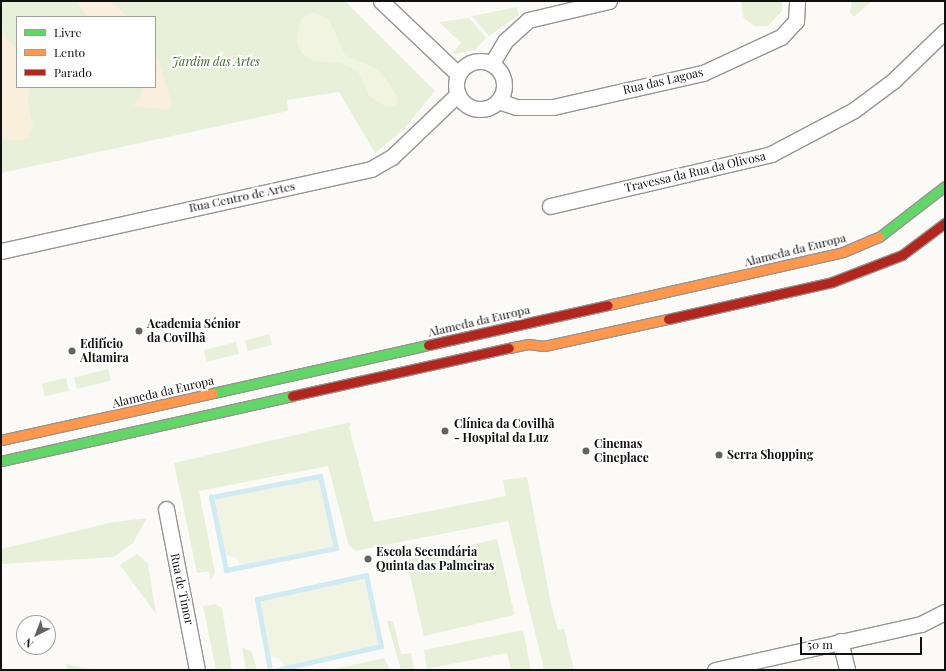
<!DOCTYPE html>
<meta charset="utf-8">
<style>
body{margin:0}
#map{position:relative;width:946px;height:671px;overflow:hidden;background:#fcfaf7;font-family:"Playfair Display",serif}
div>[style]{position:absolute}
.green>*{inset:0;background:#e8f0d9;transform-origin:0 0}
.sand>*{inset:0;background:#f9efdc}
.pitch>*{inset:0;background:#f1f4e2}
.stream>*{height:5px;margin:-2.5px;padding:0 2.5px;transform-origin:2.5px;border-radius:2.5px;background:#d0ebf3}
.roads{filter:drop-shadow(1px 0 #969594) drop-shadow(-1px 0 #969594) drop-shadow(0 1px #969594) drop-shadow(0 -1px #969594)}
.street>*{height:15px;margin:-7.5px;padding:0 7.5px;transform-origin:7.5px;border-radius:7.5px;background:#fffefe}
.street>.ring{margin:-7.5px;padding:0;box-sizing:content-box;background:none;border:15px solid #fffefe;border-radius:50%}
.fast>*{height:9px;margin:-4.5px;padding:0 4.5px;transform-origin:4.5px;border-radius:4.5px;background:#63d668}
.slow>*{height:9px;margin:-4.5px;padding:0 4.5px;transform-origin:4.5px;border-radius:4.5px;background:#ff974d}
.jam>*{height:9px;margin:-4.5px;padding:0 4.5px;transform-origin:4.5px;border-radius:4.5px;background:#b3261e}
.dots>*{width:11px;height:11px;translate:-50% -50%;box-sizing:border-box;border:2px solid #fff;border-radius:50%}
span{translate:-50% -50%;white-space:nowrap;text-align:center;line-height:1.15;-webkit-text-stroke:4px #fff;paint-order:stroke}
.park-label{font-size:12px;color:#396425;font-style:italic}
.street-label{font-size:12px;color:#101010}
.poi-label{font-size:12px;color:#101010;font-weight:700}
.left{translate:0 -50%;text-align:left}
.frame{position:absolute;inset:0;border:2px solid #101010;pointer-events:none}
.legend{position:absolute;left:16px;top:16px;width:140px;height:72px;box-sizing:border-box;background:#fff;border:1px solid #9f9f9f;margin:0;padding:5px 7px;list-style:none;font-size:12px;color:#101010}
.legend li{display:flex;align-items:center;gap:8px;height:20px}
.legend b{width:20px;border:1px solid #9f9f9f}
.north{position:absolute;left:16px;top:615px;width:40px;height:40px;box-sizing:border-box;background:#fff;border:1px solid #9f9f9f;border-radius:50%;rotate:222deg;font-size:11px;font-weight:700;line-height:16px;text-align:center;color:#101010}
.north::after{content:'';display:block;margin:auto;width:14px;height:18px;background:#636261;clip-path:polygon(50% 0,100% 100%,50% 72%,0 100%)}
.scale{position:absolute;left:800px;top:637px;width:122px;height:18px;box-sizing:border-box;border:2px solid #101010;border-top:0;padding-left:5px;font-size:12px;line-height:14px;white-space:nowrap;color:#101010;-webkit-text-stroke:3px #fff;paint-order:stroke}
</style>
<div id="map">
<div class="green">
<i style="clip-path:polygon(evenodd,1px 1px,345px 1px,435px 91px,404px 129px,375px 153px,339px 92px,287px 100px,288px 111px,1px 173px,1px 1px,17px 17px,155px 17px,155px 87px,17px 87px,17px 17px)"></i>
<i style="clip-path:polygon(741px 1px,782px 1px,782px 11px,768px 26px,754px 26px,743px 17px)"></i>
<i style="clip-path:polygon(852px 1px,872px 1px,854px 17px,850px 12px)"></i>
<i style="clip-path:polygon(517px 7px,519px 15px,489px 36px,472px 16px)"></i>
<i style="clip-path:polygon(469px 18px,486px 38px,475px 50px,455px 54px,452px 53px,461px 43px,439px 22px)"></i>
<i style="left:269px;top:334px;width:11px;height:25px;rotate:75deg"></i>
<i style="left:236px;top:342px;width:12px;height:33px;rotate:76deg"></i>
<i style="left:108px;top:369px;width:12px;height:35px;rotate:76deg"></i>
<i style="left:66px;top:378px;width:13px;height:25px;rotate:77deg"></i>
<i style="clip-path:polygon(351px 422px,349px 427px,374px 522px,506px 496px,503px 480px,527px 477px,551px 604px,558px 630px,564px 629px,574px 670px,544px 670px,508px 521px,355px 551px,349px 546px,328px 466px,199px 491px,215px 572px,211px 581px,209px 571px,197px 573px,174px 463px)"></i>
<i style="clip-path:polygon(147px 518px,133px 543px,114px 557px,1px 564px,1px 549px,114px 522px)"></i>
<i style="left:497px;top:539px;width:78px;height:93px;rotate:77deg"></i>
<i style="clip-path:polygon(137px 554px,148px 564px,156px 614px,120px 565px)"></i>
<i style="clip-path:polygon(215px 604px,222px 608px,232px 670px,216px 670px,203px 606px)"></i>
<i style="clip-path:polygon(387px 621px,393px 621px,401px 654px,411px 653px,414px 670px,401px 670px)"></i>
<i style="clip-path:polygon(523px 630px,531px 670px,511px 670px,507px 653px,427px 669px,424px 650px)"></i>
<i style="clip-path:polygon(242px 647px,252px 652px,257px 670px,246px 670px)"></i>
<i style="clip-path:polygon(384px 658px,390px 670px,330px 670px)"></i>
<i style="clip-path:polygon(66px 663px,67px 664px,95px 670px,67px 670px)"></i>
</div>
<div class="sand">
<i style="clip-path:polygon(76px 1px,110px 1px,128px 17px,88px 17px)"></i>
<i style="clip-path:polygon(1px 24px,6px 39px,17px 49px,17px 87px,30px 87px,28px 103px,33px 124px,28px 138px,20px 141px,1px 139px)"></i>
<i style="clip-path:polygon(155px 51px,172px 103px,166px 109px,131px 107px,140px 99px,143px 87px,155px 87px)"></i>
</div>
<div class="pitch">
<i style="clip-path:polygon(312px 12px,329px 19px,345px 55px,377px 69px,386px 79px,399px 99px,396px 105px,386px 107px,369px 96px,358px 71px,341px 63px,313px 61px,301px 52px,297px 43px,299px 26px,302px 18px)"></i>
<i style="clip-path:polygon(320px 476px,336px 548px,241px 567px,235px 557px,224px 555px,211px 497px)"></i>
<i style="clip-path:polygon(366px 575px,381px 646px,286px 668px,279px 658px,267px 656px,257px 599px)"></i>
</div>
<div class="stream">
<i style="left:320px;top:476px;width:74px;rotate:77.5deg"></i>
<i style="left:336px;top:548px;width:112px;rotate:168.7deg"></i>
<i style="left:226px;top:570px;width:75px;rotate:-101.6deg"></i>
<i style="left:211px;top:497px;width:111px;rotate:-10.9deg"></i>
<i style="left:270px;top:670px;width:72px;rotate:-100.4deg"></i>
<i style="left:257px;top:599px;width:112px;rotate:-12.4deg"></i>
<i style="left:366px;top:575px;width:73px;rotate:78.1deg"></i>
<i style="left:381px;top:646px;width:108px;rotate:167.1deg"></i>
</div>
<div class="roads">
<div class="street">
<i style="left:381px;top:1px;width:106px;rotate:43.5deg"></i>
<i class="ring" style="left:456px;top:61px;width:33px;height:33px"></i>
<i style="left:492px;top:63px;width:26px;rotate:-59deg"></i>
<i style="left:505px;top:41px;width:31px;rotate:-42deg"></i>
<i style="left:528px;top:20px;width:83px;rotate:-13.2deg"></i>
<i style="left:498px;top:101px;width:19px;rotate:18deg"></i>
<i style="left:516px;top:107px;width:37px"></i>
<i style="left:553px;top:107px;width:154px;rotate:-12.8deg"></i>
<i style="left:703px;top:73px;width:86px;rotate:-24.8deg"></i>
<i style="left:781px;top:37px;width:22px;rotate:-47deg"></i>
<i style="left:796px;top:21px;width:20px;rotate:-87deg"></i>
<i style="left:550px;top:206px;width:227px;rotate:-13.2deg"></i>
<i style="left:771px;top:154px;width:94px;rotate:-27.9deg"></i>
<i style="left:854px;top:110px;width:49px;rotate:-36.6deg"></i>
<i style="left:893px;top:81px;width:72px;rotate:-43.9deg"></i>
<i style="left:1px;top:251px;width:379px;rotate:-12.5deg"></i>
<i style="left:371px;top:169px;width:24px;rotate:-30deg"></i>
<i style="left:392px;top:157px;width:91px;rotate:-43.7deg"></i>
<i style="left:166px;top:509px;width:164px;rotate:79.1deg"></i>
<i style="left:840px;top:641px;width:30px;rotate:76deg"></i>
<i style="left:715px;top:670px;width:211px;rotate:-12.6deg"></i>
<i style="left:921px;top:624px;width:27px;rotate:-27deg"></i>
</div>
<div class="fast">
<i style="left:879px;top:237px;width:83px;rotate:-37.7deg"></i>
<i style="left:213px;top:393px;width:220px;rotate:-12.6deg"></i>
<i style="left:1px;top:461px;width:298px;rotate:-12.6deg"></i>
</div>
<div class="slow">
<i style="left:608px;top:305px;width:241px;rotate:-12.7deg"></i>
<i style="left:843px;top:252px;width:39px;rotate:-23deg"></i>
<i style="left:509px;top:348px;width:19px;rotate:-12deg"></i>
<i style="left:528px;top:344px;width:16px;rotate:7deg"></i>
<i style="left:544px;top:346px;width:127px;rotate:-12.3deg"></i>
<i style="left:1px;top:440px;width:217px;rotate:-12.5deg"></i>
</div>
<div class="jam">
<i style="left:668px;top:319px;width:168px;rotate:-12.7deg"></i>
<i style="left:832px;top:282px;width:75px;rotate:-21.1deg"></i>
<i style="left:902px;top:255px;width:54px;rotate:-36.7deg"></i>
<i style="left:428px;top:345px;width:184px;rotate:-12.5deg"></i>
<i style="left:292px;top:396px;width:222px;rotate:-12.5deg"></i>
</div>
</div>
<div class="dots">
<i style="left:139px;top:331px;background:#636261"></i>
<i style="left:72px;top:351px;background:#636261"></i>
<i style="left:445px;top:431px;background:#636261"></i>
<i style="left:586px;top:451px;background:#636261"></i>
<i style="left:719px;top:455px;background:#636261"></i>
<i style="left:368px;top:559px;background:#636261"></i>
</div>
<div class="park-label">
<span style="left:216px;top:62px">Jardim das Artes</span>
</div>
<div class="street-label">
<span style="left:663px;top:81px;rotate:-13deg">Rua das Lagoas</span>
<span style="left:695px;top:172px;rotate:-13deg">Travessa da Rua da Olivosa</span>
<span style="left:242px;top:197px;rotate:-12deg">Rua Centro de Artes</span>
<span style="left:795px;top:250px;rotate:-14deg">Alameda da Europa</span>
<span style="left:479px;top:321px;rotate:-13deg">Alameda da Europa</span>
<span style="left:163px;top:392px;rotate:-13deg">Alameda da Europa</span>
<span style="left:182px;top:589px;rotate:78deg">Rua de Timor</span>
</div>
<div class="poi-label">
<span class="left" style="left:147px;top:331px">Academia Sénior<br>da Covilhã</span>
<span class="left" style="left:80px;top:351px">Edifício<br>Altamira</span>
<span class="left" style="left:454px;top:431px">Clínica da Covilhã<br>- Hospital da Luz</span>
<span class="left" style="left:594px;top:451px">Cinemas<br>Cineplace</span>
<span class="left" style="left:727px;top:455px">Serra Shopping</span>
<span class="left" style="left:376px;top:559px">Escola Secundária<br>Quinta das Palmeiras</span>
</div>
<div class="frame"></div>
<ul class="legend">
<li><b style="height:5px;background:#63d668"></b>Livre</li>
<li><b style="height:5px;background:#ff974d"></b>Lento</li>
<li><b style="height:5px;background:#b3261e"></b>Parado</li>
</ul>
<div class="north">N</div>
<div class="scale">50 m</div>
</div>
